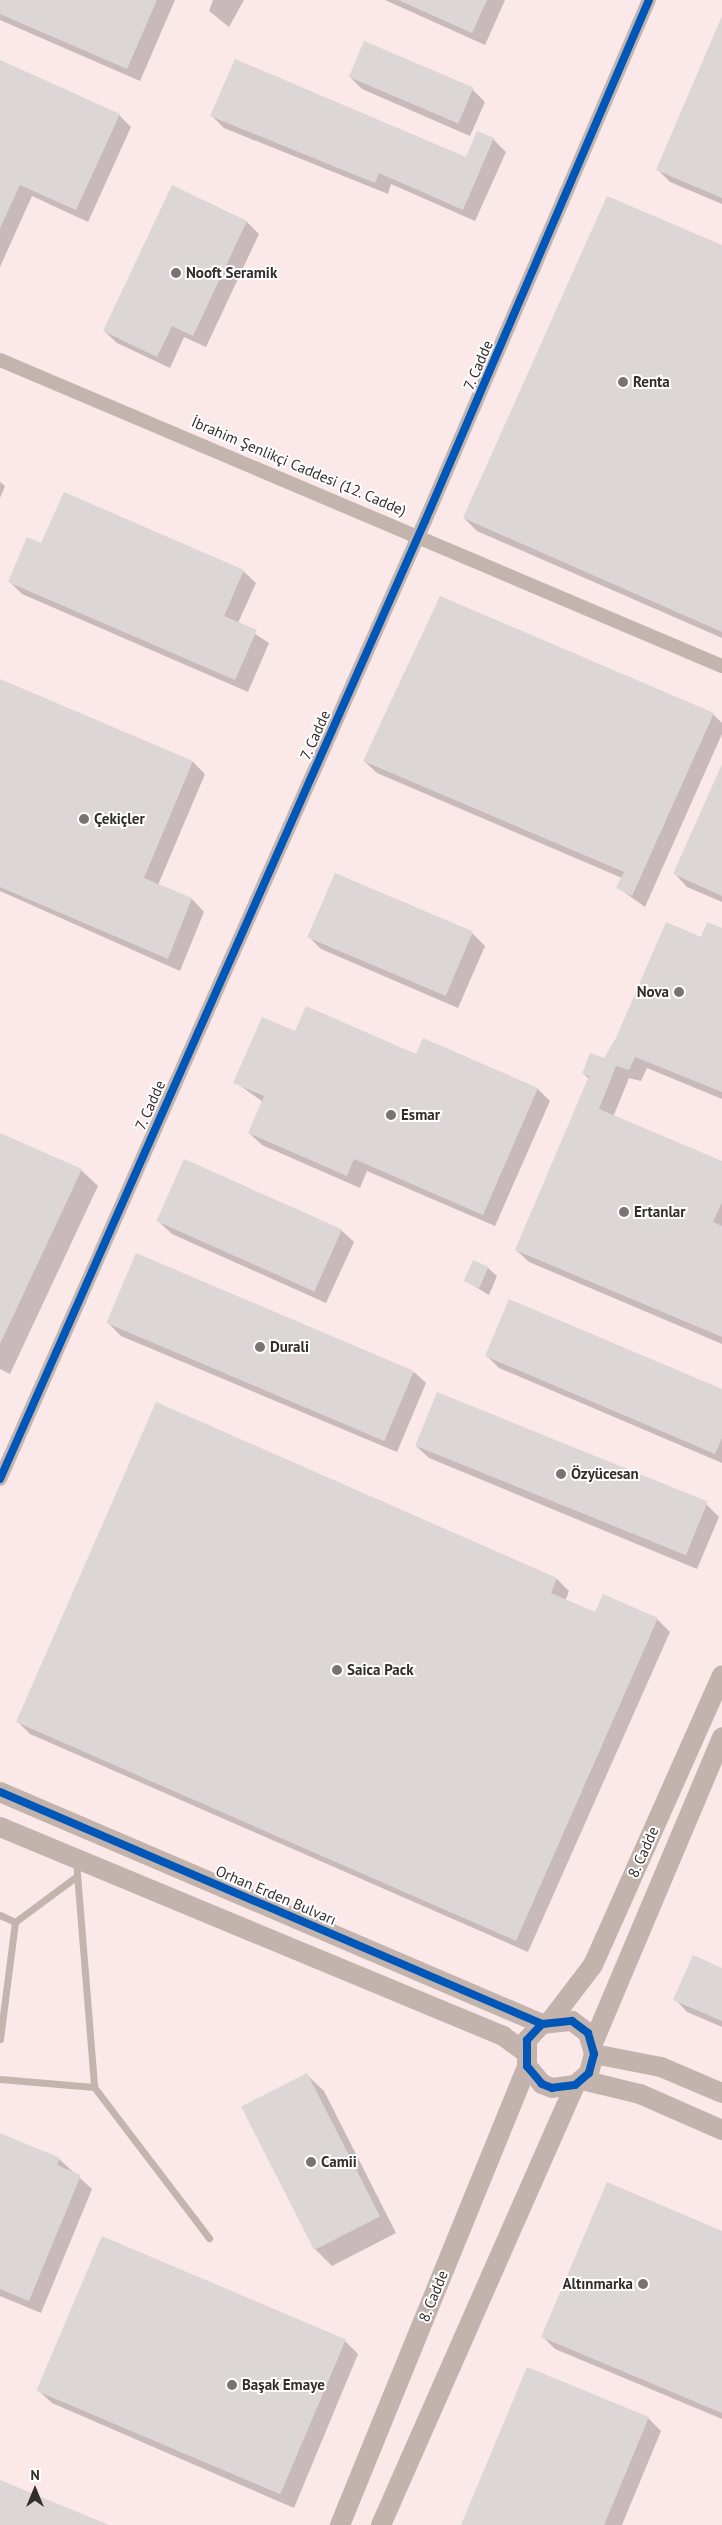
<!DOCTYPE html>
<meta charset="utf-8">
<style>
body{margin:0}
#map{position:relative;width:722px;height:2525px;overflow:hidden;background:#fcf4f4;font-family:"PT Sans",sans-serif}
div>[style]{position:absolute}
.built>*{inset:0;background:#fbe8e9;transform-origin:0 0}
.shadow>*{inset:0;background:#0003}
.building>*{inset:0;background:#dcd6d7;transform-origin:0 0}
.lane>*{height:7px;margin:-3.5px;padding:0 3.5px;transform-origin:3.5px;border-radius:3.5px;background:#c3b5ae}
.street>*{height:14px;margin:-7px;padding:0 7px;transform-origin:7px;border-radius:7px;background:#c3b5ae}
.secondary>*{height:20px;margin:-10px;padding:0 10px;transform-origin:10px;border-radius:10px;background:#c2b3ad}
.cycleway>*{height:8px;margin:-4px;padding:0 4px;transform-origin:4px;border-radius:4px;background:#0057b8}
.dots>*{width:14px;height:14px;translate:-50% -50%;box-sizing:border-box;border:2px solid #fff;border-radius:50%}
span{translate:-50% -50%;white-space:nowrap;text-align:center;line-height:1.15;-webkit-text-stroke:4px #fff;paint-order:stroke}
.poi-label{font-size:15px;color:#342d2d;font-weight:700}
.left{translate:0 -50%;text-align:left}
.right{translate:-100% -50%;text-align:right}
.street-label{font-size:15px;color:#342d2d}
.north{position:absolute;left:10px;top:2465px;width:50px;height:50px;-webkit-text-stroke:4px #fff;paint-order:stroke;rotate:0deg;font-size:14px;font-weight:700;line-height:20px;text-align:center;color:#342d2d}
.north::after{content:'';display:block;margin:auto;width:18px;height:22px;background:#342d2d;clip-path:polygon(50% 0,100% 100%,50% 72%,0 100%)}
</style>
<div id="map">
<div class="built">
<i style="left:0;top:0;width:722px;height:2525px"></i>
</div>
<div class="shadow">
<i style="clip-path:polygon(0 0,175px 0,140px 81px,0 20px)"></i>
<i style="clip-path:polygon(213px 0,244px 0,229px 27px,209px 11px)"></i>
<i style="clip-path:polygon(385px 0,505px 0,485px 45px)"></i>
<i style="clip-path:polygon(722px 19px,722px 204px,670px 182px,658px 170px)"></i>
<i style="clip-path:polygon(0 61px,119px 115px,131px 127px,88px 222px,32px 196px,0 267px)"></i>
<i style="clip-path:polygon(350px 77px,472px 89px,485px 102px,470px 136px,362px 89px)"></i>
<i style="clip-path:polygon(211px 115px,466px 159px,493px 139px,506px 152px,475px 221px,391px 184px,388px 194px,224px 128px)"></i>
<i style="clip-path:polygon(172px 187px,247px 222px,259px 234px,206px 347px,184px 337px,170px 368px,117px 343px,104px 331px)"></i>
<i style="clip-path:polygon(722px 246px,722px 638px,477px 531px,464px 518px)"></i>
<i style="clip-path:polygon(0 482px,5px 486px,0 498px)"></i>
<i style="clip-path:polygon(42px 545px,243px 571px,256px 583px,238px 623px,269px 643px,248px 692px,22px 594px,9px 581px)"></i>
<i style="clip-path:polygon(0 681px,193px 762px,205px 774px,158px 885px,192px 899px,204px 912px,180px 971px,0 891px)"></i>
<i style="clip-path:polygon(713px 714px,722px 723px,722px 734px,645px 907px,617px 887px,622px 878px,377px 773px,364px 761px)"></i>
<i style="clip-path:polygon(722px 767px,722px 902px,687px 887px,675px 874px)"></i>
<i style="clip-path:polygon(335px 875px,473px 934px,485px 946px,458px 1008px,321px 949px,308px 936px)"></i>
<i style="clip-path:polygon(722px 930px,722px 1099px,647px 1068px,641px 1081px,629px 1078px,613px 1117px,722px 1163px,722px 1344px,529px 1262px,516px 1250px,589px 1079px,583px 1073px,604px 1060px,702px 938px)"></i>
<i style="clip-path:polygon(295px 1033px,417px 1055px,538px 1089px,550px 1101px,495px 1226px,367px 1171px,360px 1188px,262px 1145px,249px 1133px,263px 1102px,235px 1082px)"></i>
<i style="clip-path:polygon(0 1135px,81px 1170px,98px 1186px,10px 1374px,0 1369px)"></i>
<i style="clip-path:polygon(159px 1222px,341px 1230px,354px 1242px,326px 1303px,172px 1234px)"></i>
<i style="clip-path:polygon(488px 1268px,497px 1276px,489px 1295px,466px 1281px)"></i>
<i style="clip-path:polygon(108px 1323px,413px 1371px,426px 1383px,397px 1452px,121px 1336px)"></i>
<i style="clip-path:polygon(486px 1355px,722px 1391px,722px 1463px,499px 1368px)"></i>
<i style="clip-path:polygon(416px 1446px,706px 1504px,719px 1517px,697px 1569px,429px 1458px)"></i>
<i style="clip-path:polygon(557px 1579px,569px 1591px,565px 1601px,596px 1614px,657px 1619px,670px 1632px,528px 1952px,30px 1734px,17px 1721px)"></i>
<i style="clip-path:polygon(722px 1969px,722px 2027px,687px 2012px,675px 1999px)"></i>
<i style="clip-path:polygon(307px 2075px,324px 2091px,396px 2233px,332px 2266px,315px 2249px,243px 2107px)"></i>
<i style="clip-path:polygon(0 2134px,59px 2159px,92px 2189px,41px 2313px,0 2296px)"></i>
<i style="clip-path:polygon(722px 2232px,722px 2419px,555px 2349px,543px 2337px)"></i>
<i style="clip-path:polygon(345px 2341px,358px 2354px,294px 2508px,52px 2403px,39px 2391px)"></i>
<i style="clip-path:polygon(528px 2368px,648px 2418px,661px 2431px,622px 2525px,462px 2525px)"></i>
</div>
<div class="building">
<i style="clip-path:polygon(0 0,157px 0,127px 69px,0 14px)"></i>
<i style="clip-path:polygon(398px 0,487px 0,472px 33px)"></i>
<i style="clip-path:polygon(722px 16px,722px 198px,656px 170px)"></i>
<i style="left:364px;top:41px;width:119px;height:39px;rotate:23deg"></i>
<i style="clip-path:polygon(235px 59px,466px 157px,477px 131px,494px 138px,463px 210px,379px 173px,375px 183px,210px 116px)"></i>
<i style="clip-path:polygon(0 60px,120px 114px,76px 210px,20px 185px,0 228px)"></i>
<i style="clip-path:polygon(172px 185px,247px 221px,193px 336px,172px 326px,157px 357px,103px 331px)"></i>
<i style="clip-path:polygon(607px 196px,722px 245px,722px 632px,463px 518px)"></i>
<i style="clip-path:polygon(64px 492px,244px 570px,224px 616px,257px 630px,235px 680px,8px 582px,27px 537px,41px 543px)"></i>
<i style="clip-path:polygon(440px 596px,714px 713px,632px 896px,616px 888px,624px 872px,363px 761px)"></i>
<i style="clip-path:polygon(0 679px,193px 761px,144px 878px,192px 898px,168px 959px,0 887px)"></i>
<i style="clip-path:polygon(722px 764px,722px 896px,673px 874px)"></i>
<i style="left:335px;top:873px;width:150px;height:70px;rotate:23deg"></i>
<i style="clip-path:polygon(666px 922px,701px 937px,707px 922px,722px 928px,722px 1092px,635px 1057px,629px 1070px,616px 1066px,599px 1109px,722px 1161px,722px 1202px,713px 1222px,722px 1226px,722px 1337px,515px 1250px,589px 1076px,582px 1074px,590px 1053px,604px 1058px,616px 1038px)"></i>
<i style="clip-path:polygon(306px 1006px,416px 1054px,423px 1038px,538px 1088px,483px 1215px,354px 1159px,347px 1176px,248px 1133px,264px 1096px,233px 1083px,262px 1017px,295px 1031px)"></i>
<i style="clip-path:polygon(0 1133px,82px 1169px,0 1344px)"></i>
<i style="left:184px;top:1159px;width:173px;height:68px;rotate:24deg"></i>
<i style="left:136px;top:1253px;width:302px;height:76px;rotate:23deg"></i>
<i style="left:473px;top:1260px;width:17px;height:23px;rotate:24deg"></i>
<i style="clip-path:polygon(509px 1299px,722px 1389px,722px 1438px,715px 1454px,485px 1356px)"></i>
<i style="left:437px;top:1392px;width:292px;height:58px;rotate:22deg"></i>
<i style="clip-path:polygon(156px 1402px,557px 1578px,551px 1593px,595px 1612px,603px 1594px,658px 1618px,516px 1941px,16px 1722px)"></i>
<i style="clip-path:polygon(693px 1955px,722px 1968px,722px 2021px,673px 2000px)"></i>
<i style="left:307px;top:2073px;width:161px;height:74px;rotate:63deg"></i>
<i style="clip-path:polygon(0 2133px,60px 2158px,57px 2165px,81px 2175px,29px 2301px,0 2289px)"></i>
<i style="clip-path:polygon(607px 2182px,722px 2231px,722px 2413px,541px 2337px)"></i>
<i style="left:102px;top:2236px;width:265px;height:168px;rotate:23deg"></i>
<i style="clip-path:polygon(527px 2367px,649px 2417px,604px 2525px,461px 2525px)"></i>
<i style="clip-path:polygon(0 2480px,109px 2525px,0 2525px)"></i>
</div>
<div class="lane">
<i style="left:76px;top:1861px;width:227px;rotate:85.4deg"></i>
<i style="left:94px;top:2087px;width:190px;rotate:52.7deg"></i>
<i style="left:0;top:1915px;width:17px;rotate:25deg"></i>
<i style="left:15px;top:1922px;width:77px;rotate:-36.6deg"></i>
<i style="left:0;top:2039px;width:118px;rotate:-82.7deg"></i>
<i style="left:0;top:2079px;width:94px;rotate:4.9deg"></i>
</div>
<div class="street">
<i style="left:0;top:360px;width:784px;rotate:22.97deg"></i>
<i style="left:0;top:1479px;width:1048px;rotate:-66.08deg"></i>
<i style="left:425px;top:521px;width:567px;rotate:-66.74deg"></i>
</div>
<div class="secondary">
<i style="left:0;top:1792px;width:590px;rotate:23.17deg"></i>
<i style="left:542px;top:2024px;width:30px;rotate:-6deg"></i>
<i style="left:572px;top:2021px;width:20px;rotate:37deg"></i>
<i style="left:588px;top:2033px;width:22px;rotate:74deg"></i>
<i style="left:594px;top:2054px;width:20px;rotate:105deg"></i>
<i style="left:589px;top:2073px;width:18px;rotate:139deg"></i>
<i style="left:575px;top:2085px;width:23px;rotate:173deg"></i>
<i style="left:552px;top:2088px;width:11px;rotate:-158deg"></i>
<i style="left:542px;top:2084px;width:23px;rotate:-130deg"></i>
<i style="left:527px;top:2066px;width:26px;rotate:-90deg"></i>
<i style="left:527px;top:2040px;width:22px;rotate:-47deg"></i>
<i style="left:0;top:1827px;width:545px;rotate:22.56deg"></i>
<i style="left:503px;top:2036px;width:26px;rotate:36deg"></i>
<i style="left:551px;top:2020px;width:69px;rotate:-52.6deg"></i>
<i style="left:593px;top:1965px;width:317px;rotate:-66deg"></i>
<i style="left:593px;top:2043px;width:332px;rotate:-67.1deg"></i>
<i style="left:594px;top:2054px;width:68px;rotate:11deg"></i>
<i style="left:661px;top:2067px;width:66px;rotate:23.1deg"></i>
<i style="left:582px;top:2080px;width:60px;rotate:13.6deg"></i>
<i style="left:640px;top:2094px;width:90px;rotate:23.7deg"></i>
<i style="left:340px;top:2525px;width:496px;rotate:-67.8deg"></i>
<i style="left:381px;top:2525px;width:481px;rotate:-66.2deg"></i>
</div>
<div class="cycleway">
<i style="left:0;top:1479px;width:1048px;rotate:-66.08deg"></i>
<i style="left:425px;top:521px;width:567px;rotate:-66.74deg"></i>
<i style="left:0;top:1792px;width:590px;rotate:23.17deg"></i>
<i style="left:542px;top:2024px;width:30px;rotate:-6deg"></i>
<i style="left:572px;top:2021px;width:20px;rotate:37deg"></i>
<i style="left:588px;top:2033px;width:22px;rotate:74deg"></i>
<i style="left:594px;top:2054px;width:20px;rotate:105deg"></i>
<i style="left:589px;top:2073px;width:18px;rotate:139deg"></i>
<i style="left:575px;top:2085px;width:23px;rotate:173deg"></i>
<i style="left:552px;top:2088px;width:11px;rotate:-158deg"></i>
<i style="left:542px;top:2084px;width:23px;rotate:-130deg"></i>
<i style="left:527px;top:2066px;width:26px;rotate:-90deg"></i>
<i style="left:527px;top:2040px;width:22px;rotate:-47deg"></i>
</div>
<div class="dots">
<i style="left:176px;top:273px;background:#7a7373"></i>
<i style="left:623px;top:382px;background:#7a7373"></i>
<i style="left:84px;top:819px;background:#7a7373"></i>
<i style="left:679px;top:992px;background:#7a7373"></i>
<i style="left:391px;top:1115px;background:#7a7373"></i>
<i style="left:624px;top:1212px;background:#7a7373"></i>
<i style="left:260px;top:1347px;background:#7a7373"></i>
<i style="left:561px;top:1474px;background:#7a7373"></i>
<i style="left:337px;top:1670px;background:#7a7373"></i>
<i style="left:311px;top:2162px;background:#7a7373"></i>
<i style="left:643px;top:2284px;background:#7a7373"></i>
<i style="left:232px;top:2385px;background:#7a7373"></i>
</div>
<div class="poi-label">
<span class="left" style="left:186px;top:273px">Nooft Seramik</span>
<span class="left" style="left:633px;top:382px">Renta</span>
<span class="left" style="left:94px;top:819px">Çekiçler</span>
<span class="right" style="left:669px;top:992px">Nova</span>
<span class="left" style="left:401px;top:1115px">Esmar</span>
<span class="left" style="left:634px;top:1212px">Ertanlar</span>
<span class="left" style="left:270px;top:1347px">Durali</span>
<span class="left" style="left:571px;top:1474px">Özyücesan</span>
<span class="left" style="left:347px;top:1670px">Saica Pack</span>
<span class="left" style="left:321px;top:2162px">Camii</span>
<span class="right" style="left:633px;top:2284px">Altınmarka</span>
<span class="left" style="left:242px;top:2385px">Başak Emaye</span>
</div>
<div class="street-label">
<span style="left:478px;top:365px;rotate:-67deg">7. Cadde</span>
<span style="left:299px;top:466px;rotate:23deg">İbrahim Şenlikçi Caddesi (12. Cadde)</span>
<span style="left:315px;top:735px;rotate:-66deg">7. Cadde</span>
<span style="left:150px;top:1105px;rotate:-66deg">7. Cadde</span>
<span style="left:643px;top:1852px;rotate:-66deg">8. Cadde</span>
<span style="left:276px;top:1895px;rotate:23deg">Orhan Erden Bulvarı</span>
<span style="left:433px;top:2296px;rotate:-68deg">8. Cadde</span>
</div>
<div class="north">N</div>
</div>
